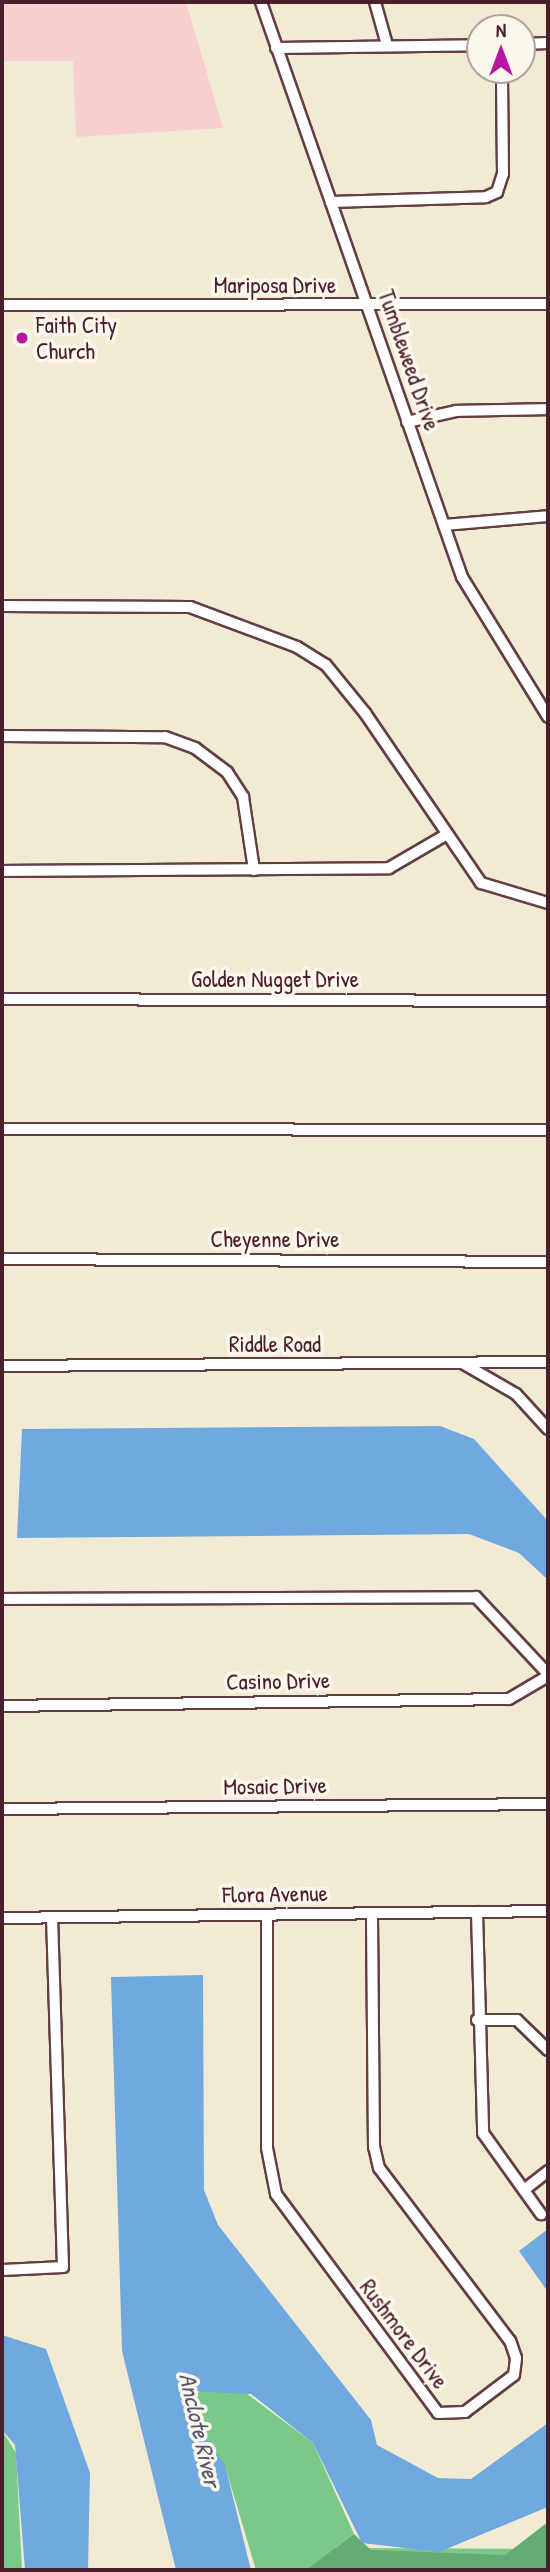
<!DOCTYPE html>
<style>
body{margin:0}
#map{position:relative;width:550px;height:2572px;overflow:hidden;background:#f2ebd4;font-family:"Patrick Hand",sans-serif}
div>[style]{position:absolute}
.built>*{inset:0;background:#f7d0cf}
.green>*{inset:0;background:#7ac989}
.forest>*{inset:0;background:#63ad75}
.water>*{inset:0;background:#6fa9df}
.roads{filter:drop-shadow(2px 0 #633e44) drop-shadow(-2px 0 #633e44) drop-shadow(0 2px #633e44) drop-shadow(0 -2px #633e44)}
.street>*{height:10px;margin:-5px;padding:0 5px;transform-origin:5px;border-radius:5px;background:#fff}
.dots>*{width:19px;height:19px;translate:-50% -50%;box-sizing:border-box;border:4px solid #fbf7ec;border-radius:50%}
span{translate:-50% -50%;white-space:nowrap;text-align:center;line-height:1.15;-webkit-text-stroke:7px #fbf7ec;paint-order:stroke}
.street-label{font-size:23px;color:#4a1f2b}
.poi-label{font-size:23px;color:#4a1f2b}
.left{translate:0 -50%;text-align:left}
.water-label{font-size:24px;color:#595673;font-style:italic}
.frame{position:absolute;inset:0;border:4px solid #4a1f2b;pointer-events:none}
.north{position:absolute;left:466px;top:14px;width:70px;height:70px;box-sizing:border-box;background:#fbf7ec;border:2px solid #b4a19f;border-radius:50%;rotate:0deg;font-size:19px;font-weight:700;line-height:28px;text-align:center;color:#4a1f2b}
.north::after{content:'';display:block;margin:auto;width:24px;height:32px;background:#b5179e;clip-path:polygon(50% 0,100% 100%,50% 72%,0 100%)}
</style>
<div id="map">
<div class="built">
<i style="clip-path:polygon(2px 2px,186px 2px,223px 128px,76px 137px,73px 61px,2px 61px)"></i>
</div>
<div class="green">
<i style="clip-path:polygon(207px 2389px,246px 2393px,313px 2443px,354px 2534px,335px 2548px,548px 2549px,548px 2570px,256px 2570px,225px 2466px,195px 2425px,186px 2397px)"></i>
<i style="clip-path:polygon(2px 2430px,16px 2453px,22px 2570px,2px 2570px)"></i>
</div>
<div class="forest">
<i style="clip-path:polygon(548px 2522px,548px 2570px,306px 2570px,354px 2534px,371px 2550px,505px 2555px)"></i>
</div>
<div class="water">
<i style="clip-path:polygon(440px 1426px,474px 1439px,548px 1521px,548px 1580px,519px 1553px,469px 1534px,17px 1538px,22px 1429px)"></i>
<i style="clip-path:polygon(203px 1975px,204px 2190px,218px 2225px,371px 2420px,377px 2445px,438px 2478px,471px 2479px,548px 2423px,548px 2507px,439px 2552px,362px 2543px,313px 2443px,251px 2394px,187px 2391px,187px 2411px,225px 2465px,251px 2570px,176px 2570px,122px 2351px,111px 1977px)"></i>
<i style="clip-path:polygon(548px 2229px,548px 2292px,519px 2251px)"></i>
<i style="clip-path:polygon(2px 2335px,46px 2349px,90px 2473px,88px 2570px,25px 2570px,15px 2445px,2px 2430px)"></i>
</div>
<div class="roads">
<div class="street">
<i style="left:261px;top:2px;width:609px;rotate:70.73deg"></i>
<i style="left:462px;top:577px;width:164px;rotate:58.4deg"></i>
<i style="left:375px;top:2px;width:45px;rotate:74.4deg"></i>
<i style="left:522px;top:44px;width:26px;rotate:-2deg"></i>
<i style="left:276px;top:48px;width:204px;rotate:-0.8deg"></i>
<i style="left:331px;top:202px;width:155px;rotate:-1.8deg"></i>
<i style="left:486px;top:197px;width:12px;rotate:-24deg"></i>
<i style="left:497px;top:192px;width:19px;rotate:-72deg"></i>
<i style="left:503px;top:174px;width:104px;rotate:-90.6deg"></i>
<i style="left:2px;top:305px;width:546px;rotate:-0.1deg"></i>
<i style="left:407px;top:422px;width:50px;rotate:-12.7deg"></i>
<i style="left:456px;top:411px;width:92px;rotate:-1.2deg"></i>
<i style="left:444px;top:525px;width:104px;rotate:-4.9deg"></i>
<i style="left:2px;top:606px;width:188px;rotate:0.3deg"></i>
<i style="left:190px;top:607px;width:114px;rotate:20.5deg"></i>
<i style="left:297px;top:647px;width:34px;rotate:32deg"></i>
<i style="left:326px;top:665px;width:62px;rotate:50.9deg"></i>
<i style="left:365px;top:713px;width:206px;rotate:55.7deg"></i>
<i style="left:481px;top:883px;width:70px;rotate:16.6deg"></i>
<i style="left:2px;top:736px;width:163px;rotate:0.4deg"></i>
<i style="left:165px;top:737px;width:32px;rotate:20deg"></i>
<i style="left:195px;top:748px;width:40px;rotate:37deg"></i>
<i style="left:227px;top:772px;width:30px;rotate:57deg"></i>
<i style="left:243px;top:797px;width:74px;rotate:81.4deg"></i>
<i style="left:2px;top:871px;width:387px;rotate:-0.4deg"></i>
<i style="left:389px;top:868px;width:64px;rotate:-30.2deg"></i>
<i style="left:2px;top:999px;width:546px;rotate:0.21deg"></i>
<i style="left:2px;top:1129px;width:546px;rotate:0.1deg"></i>
<i style="left:2px;top:1259px;width:546px;rotate:0.31deg"></i>
<i style="left:464px;top:1364px;width:60px;rotate:30deg"></i>
<i style="left:516px;top:1394px;width:47px;rotate:47.6deg"></i>
<i style="left:2px;top:1366px;width:546px;rotate:-0.42deg"></i>
<i style="left:2px;top:1599px;width:474px;rotate:-0.2deg"></i>
<i style="left:476px;top:1597px;width:105px;rotate:46.9deg"></i>
<i style="left:2px;top:1706px;width:507px;rotate:-0.79deg"></i>
<i style="left:509px;top:1699px;width:45px;rotate:-30.5deg"></i>
<i style="left:2px;top:1809px;width:546px;rotate:-0.52deg"></i>
<i style="left:477px;top:1912px;width:221px;rotate:88.4deg"></i>
<i style="left:483px;top:2133px;width:100px;rotate:54.4deg"></i>
<i style="left:267px;top:1916px;width:232px;rotate:90deg"></i>
<i style="left:267px;top:2148px;width:47px;rotate:78.9deg"></i>
<i style="left:276px;top:2194px;width:272px;rotate:53.5deg"></i>
<i style="left:438px;top:2413px;width:27px;rotate:-2deg"></i>
<i style="left:465px;top:2412px;width:61px;rotate:-37.1deg"></i>
<i style="left:514px;top:2375px;width:17px;rotate:-83deg"></i>
<i style="left:516px;top:2358px;width:18px;rotate:-109deg"></i>
<i style="left:510px;top:2341px;width:217px;rotate:-127.1deg"></i>
<i style="left:379px;top:2168px;width:22px;rotate:-103deg"></i>
<i style="left:374px;top:2147px;width:233px;rotate:-90.5deg"></i>
<i style="left:2px;top:1918px;width:546px;rotate:-0.73deg"></i>
<i style="left:477px;top:2020px;width:40px"></i>
<i style="left:517px;top:2020px;width:43px;rotate:44.1deg"></i>
<i style="left:524px;top:2190px;width:31px;rotate:-38deg"></i>
<i style="left:2px;top:2270px;width:61px;rotate:-2.8deg"></i>
<i style="left:63px;top:2267px;width:350px;rotate:-91.8deg"></i>
</div>
</div>
<div class="dots">
<i style="left:22px;top:338px;background:#b5179e"></i>
</div>
<div class="street-label">
<span style="left:275px;top:285px">Mariposa Drive</span>
<span style="left:409px;top:360px;rotate:71deg">Tumbleweed Drive</span>
<span style="left:275px;top:979px">Golden Nugget Drive</span>
<span style="left:275px;top:1239px">Cheyenne Drive</span>
<span style="left:275px;top:1344px">Riddle Road</span>
<span style="left:278px;top:1681px;rotate:-1deg">Casino Drive</span>
<span style="left:275px;top:1786px;rotate:-1deg">Mosaic Drive</span>
<span style="left:275px;top:1894px;rotate:-1deg">Flora Avenue</span>
<span style="left:404px;top:2334px;rotate:53deg">Rushmore Drive</span>
</div>
<div class="poi-label">
<span class="left" style="left:36px;top:338px">Faith City<br>Church</span>
</div>
<div class="water-label">
<span style="left:200px;top:2430px;rotate:77deg">Anclote River</span>
</div>
<div class="frame"></div>
<div class="north">N</div>
</div>
